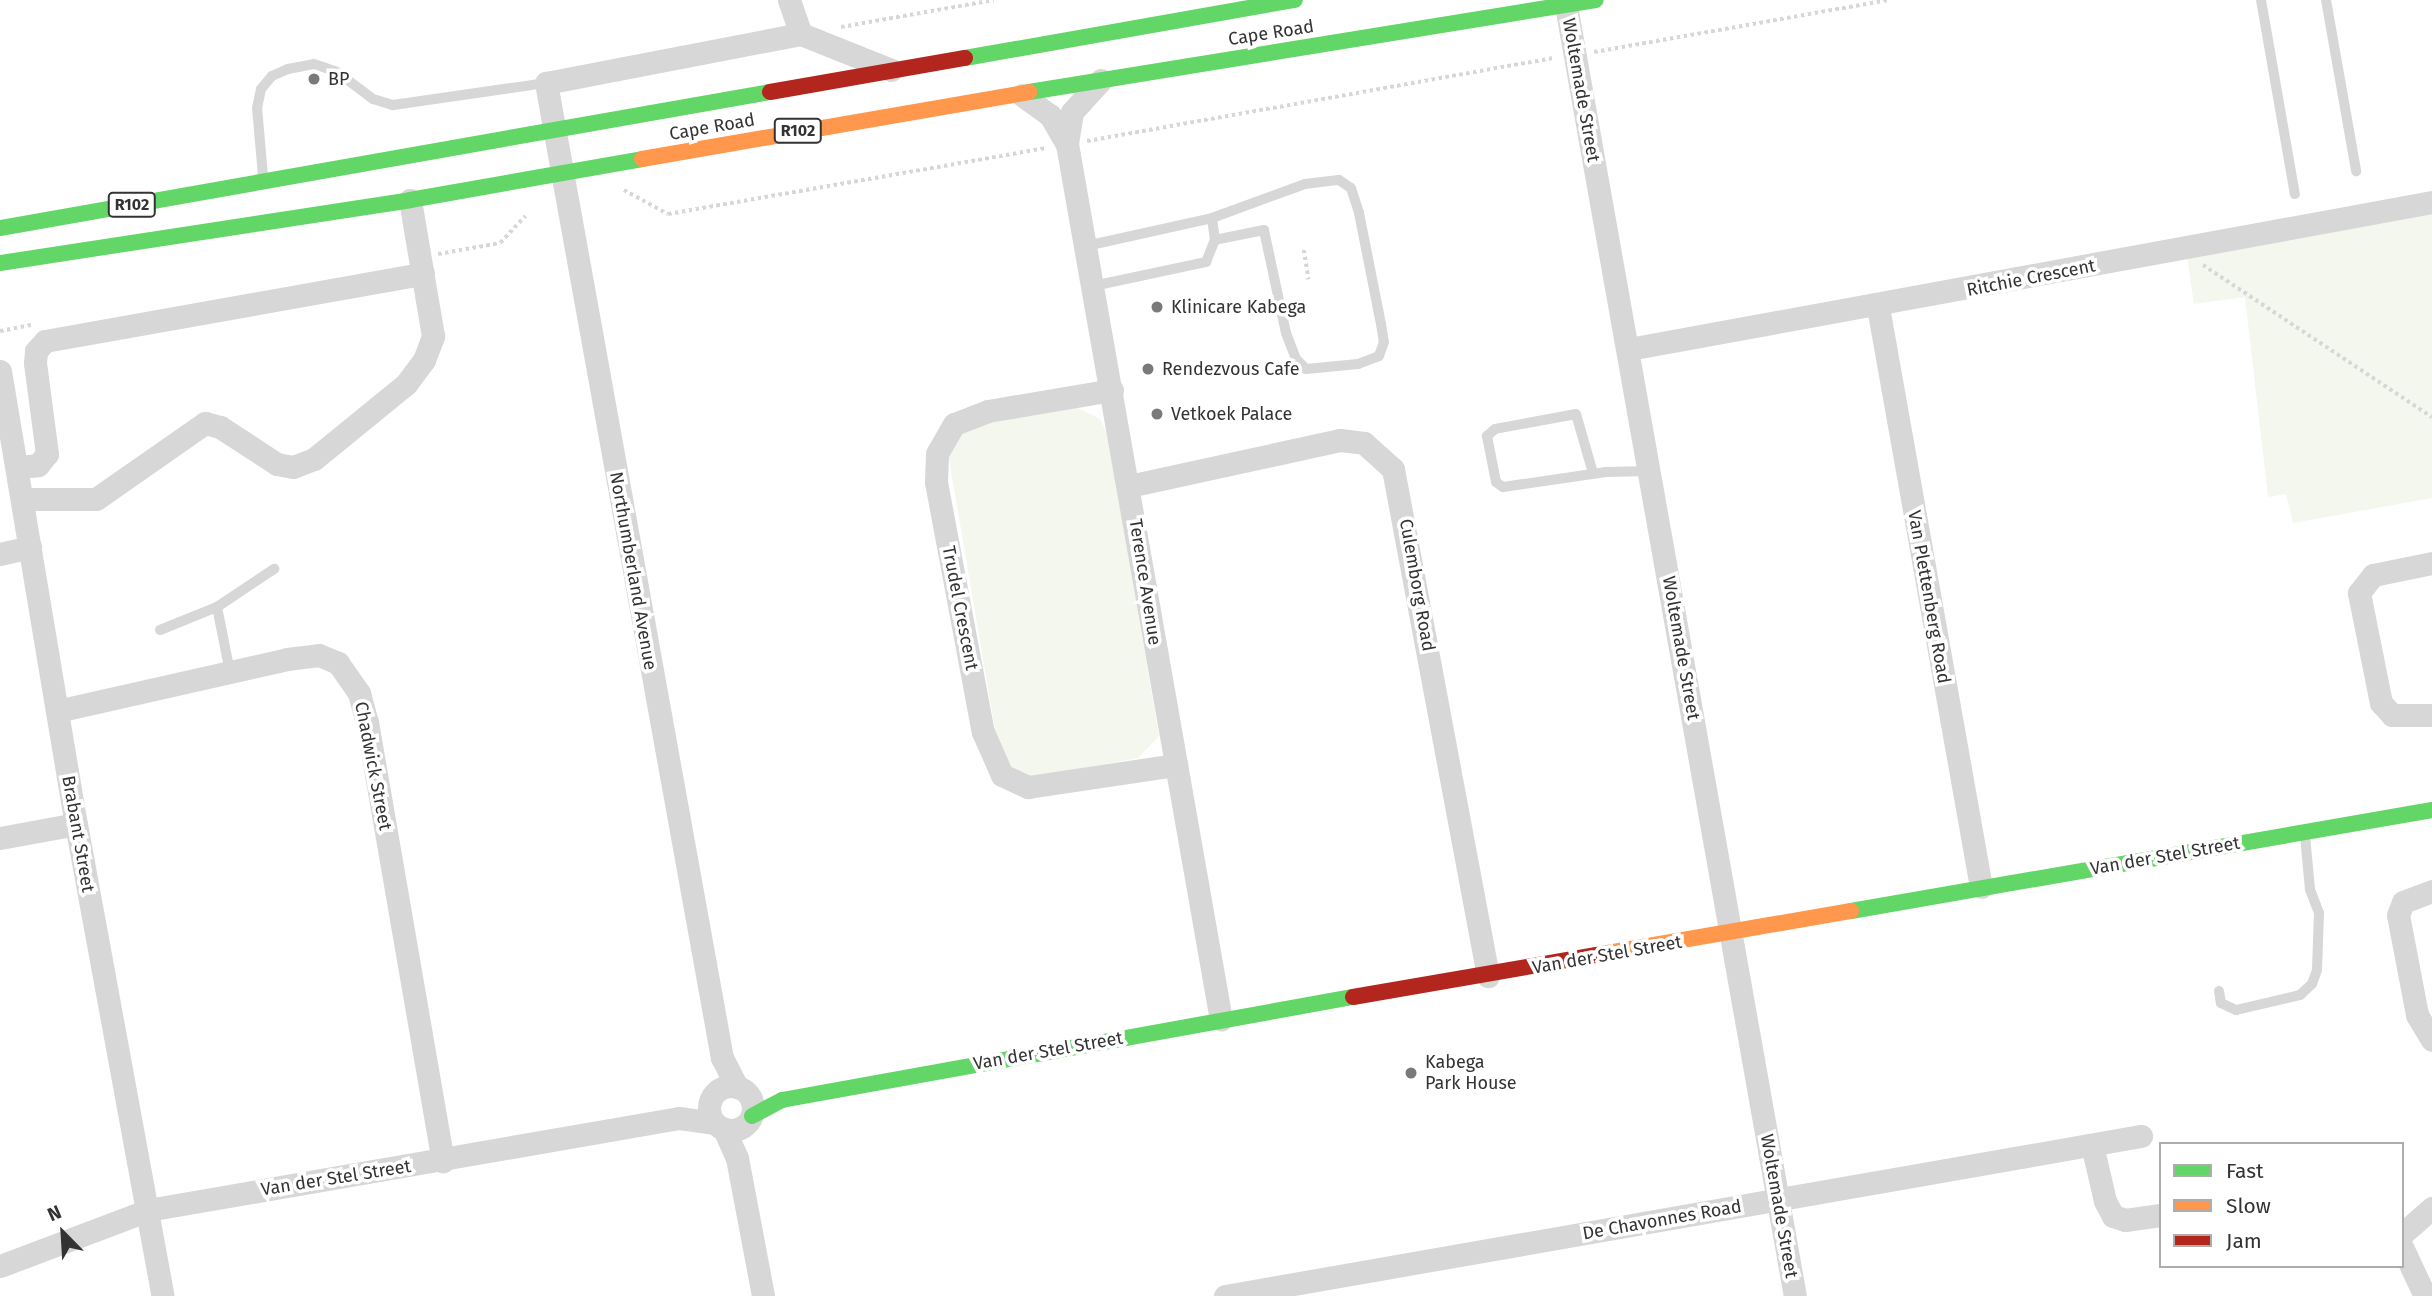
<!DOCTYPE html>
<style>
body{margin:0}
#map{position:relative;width:2432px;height:1296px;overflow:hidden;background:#fff;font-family:"Fira Sans",sans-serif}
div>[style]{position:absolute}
.green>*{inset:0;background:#f3f7ee}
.path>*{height:3.5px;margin-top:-1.75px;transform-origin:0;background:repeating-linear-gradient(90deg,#d7d7d7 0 3.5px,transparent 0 7px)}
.lane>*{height:10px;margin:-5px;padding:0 5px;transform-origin:5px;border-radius:5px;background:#d7d7d7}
.street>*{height:23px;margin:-11.5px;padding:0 11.5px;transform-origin:11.5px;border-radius:11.5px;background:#d7d7d7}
.street>.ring{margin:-11.5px;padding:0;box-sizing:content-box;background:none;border:23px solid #d7d7d7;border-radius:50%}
.fast>*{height:16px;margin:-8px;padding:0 8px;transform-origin:8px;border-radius:8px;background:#63d668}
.slow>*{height:16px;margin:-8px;padding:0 8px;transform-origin:8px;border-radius:8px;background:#ff974d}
.jam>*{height:16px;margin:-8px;padding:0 8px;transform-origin:8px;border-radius:8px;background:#b3261e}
.dots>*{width:19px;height:19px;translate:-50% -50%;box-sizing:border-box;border:4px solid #fff;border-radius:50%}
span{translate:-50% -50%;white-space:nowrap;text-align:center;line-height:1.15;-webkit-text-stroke:7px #fff;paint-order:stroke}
.shield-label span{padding:2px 5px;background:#fff;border:2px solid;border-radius:5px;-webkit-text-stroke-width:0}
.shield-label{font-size:16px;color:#333;font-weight:700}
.street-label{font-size:18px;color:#333}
.poi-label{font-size:18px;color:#333}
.left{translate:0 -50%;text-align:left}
.legend{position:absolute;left:2159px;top:1142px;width:245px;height:126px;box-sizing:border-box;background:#fff;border:2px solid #adadad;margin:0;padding:9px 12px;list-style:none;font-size:21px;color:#333}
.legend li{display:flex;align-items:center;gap:14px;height:35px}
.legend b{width:35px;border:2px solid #adadad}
.north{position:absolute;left:28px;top:1198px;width:70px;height:70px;-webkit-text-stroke:5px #fff;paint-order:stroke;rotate:336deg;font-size:19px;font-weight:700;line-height:28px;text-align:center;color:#333}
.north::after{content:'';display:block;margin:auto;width:24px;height:32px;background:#333;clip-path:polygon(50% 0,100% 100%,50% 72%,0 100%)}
</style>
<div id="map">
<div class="green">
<i style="clip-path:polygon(2432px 210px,2432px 498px,2293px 523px,2286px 494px,2268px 497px,2245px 297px,2194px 304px,2187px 257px)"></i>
<i style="clip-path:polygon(1078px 408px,1100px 419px,1107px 433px,1159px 736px,1138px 758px,1029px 778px,1009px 770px,999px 753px,948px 453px,967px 427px)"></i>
</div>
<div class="path">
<i style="left:841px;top:27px;width:155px;rotate:-10deg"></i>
<i style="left:1594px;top:52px;width:299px;rotate:-10deg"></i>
<i style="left:1087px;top:141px;width:475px;rotate:-10.1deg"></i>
<i style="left:624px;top:190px;width:50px;rotate:28.6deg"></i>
<i style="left:668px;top:214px;width:383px;rotate:-9.9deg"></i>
<i style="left:1304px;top:250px;width:30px;rotate:81deg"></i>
<i style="left:438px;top:254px;width:63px;rotate:-10.1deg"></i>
<i style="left:500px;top:243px;width:37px;rotate:-47deg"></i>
<i style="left:2203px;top:265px;width:275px;rotate:33.6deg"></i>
<i style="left:0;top:331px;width:32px;rotate:-11deg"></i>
</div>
<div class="lane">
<i style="left:2261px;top:0;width:197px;rotate:80.1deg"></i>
<i style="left:2326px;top:0;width:174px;rotate:80deg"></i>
<i style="left:263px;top:176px;width:68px;rotate:-95deg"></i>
<i style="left:257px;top:108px;width:19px;rotate:-78deg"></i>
<i style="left:261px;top:89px;width:17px;rotate:-50deg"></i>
<i style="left:272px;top:76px;width:17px;rotate:-24deg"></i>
<i style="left:288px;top:69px;width:26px;rotate:-11deg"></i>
<i style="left:314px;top:64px;width:24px;rotate:19deg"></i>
<i style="left:337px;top:72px;width:45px;rotate:36.9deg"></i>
<i style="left:373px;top:99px;width:21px;rotate:17deg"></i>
<i style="left:393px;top:105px;width:155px;rotate:-8.2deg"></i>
<i style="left:1086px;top:246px;width:129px;rotate:-12.5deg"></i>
<i style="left:1212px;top:218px;width:99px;rotate:-20.1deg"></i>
<i style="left:1305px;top:184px;width:34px;rotate:-7deg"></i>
<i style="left:1339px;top:180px;width:14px;rotate:34deg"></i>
<i style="left:1351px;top:188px;width:26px;rotate:72deg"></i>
<i style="left:1359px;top:213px;width:113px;rotate:78.8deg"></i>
<i style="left:1381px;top:324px;width:18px;rotate:81deg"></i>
<i style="left:1384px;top:342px;width:15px;rotate:110deg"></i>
<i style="left:1379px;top:356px;width:22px;rotate:159deg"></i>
<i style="left:1358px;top:364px;width:52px;rotate:174.5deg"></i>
<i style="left:1306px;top:369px;width:14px;rotate:-135deg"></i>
<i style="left:1296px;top:359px;width:28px;rotate:-111deg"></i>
<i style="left:1286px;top:333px;width:105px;rotate:-102.1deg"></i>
<i style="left:1264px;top:230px;width:50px;rotate:168.5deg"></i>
<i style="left:1093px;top:286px;width:116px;rotate:-12deg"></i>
<i style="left:1206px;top:262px;width:24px;rotate:-68deg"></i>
<i style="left:1215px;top:240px;width:22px;rotate:-98deg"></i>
<i style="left:1593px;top:473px;width:61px;rotate:-106.1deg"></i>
<i style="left:1576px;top:414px;width:82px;rotate:169.5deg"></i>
<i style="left:1495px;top:429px;width:11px;rotate:139deg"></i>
<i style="left:1487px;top:436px;width:47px;rotate:78.9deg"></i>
<i style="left:1496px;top:482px;width:9px;rotate:36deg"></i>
<i style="left:1503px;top:487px;width:104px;rotate:-8.3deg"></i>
<i style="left:1606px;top:472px;width:44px;rotate:-1.3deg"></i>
<i style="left:217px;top:607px;width:66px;rotate:78.7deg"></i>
<i style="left:160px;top:630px;width:61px;rotate:-22deg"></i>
<i style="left:217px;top:607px;width:69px;rotate:-33.7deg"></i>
<i style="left:2219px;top:991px;width:12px;rotate:81deg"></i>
<i style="left:2221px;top:1003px;width:17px;rotate:25deg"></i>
<i style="left:2236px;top:1010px;width:66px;rotate:-13.2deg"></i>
<i style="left:2300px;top:995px;width:16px;rotate:-43deg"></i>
<i style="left:2312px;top:984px;width:15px;rotate:-70deg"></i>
<i style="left:2317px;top:970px;width:57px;rotate:-88deg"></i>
<i style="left:2319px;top:913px;width:25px;rotate:-111deg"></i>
<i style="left:2310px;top:890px;width:55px;rotate:-95.2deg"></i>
</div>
<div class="street">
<i style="left:789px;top:0;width:36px;rotate:71deg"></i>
<i style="left:1565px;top:0;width:1316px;rotate:79.94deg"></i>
<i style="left:1101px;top:80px;width:43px;rotate:132.2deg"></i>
<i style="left:1072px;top:112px;width:32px;rotate:99deg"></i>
<i style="left:1067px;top:144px;width:889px;rotate:80.03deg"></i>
<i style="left:1022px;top:95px;width:34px;rotate:36deg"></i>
<i style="left:1050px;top:115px;width:34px;rotate:60deg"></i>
<i style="left:1878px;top:307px;width:589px;rotate:79.93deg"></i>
<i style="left:1629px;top:349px;width:816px;rotate:-10.37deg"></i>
<i style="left:0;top:371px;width:459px;rotate:80.5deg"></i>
<i style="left:76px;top:824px;width:480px;rotate:79.6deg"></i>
<i style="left:1112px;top:390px;width:126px;rotate:170.4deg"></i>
<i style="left:988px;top:411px;width:36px;rotate:159deg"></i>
<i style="left:954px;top:424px;width:34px;rotate:120deg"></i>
<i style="left:937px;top:454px;width:28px;rotate:92deg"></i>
<i style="left:936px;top:482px;width:254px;rotate:79.4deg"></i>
<i style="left:983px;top:732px;width:47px;rotate:66.2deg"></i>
<i style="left:1002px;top:775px;width:29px;rotate:25deg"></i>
<i style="left:1028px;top:787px;width:150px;rotate:-8.5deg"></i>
<i style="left:17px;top:467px;width:21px;rotate:-5deg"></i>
<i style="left:38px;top:465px;width:14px;rotate:-51deg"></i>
<i style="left:47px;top:454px;width:92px;rotate:-97.5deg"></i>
<i style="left:35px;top:363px;width:12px;rotate:-85deg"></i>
<i style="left:36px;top:351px;width:13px;rotate:-48deg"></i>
<i style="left:45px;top:341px;width:384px;rotate:-10.1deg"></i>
<i style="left:1129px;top:486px;width:216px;rotate:-12.3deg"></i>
<i style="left:1340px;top:440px;width:24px;rotate:7deg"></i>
<i style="left:1364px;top:443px;width:39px;rotate:42deg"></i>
<i style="left:1393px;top:469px;width:516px;rotate:79.39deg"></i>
<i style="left:22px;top:499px;width:74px"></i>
<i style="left:96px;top:499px;width:133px;rotate:-34.9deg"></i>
<i style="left:205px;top:423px;width:16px;rotate:15deg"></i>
<i style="left:220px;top:427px;width:68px;rotate:33deg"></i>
<i style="left:277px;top:464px;width:16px;rotate:11deg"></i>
<i style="left:293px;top:467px;width:22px;rotate:-21deg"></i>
<i style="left:314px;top:459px;width:119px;rotate:-39.2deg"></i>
<i style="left:406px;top:384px;width:30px;rotate:-53deg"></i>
<i style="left:424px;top:360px;width:26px;rotate:-69deg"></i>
<i style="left:433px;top:336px;width:138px;rotate:-99.6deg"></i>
<i style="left:0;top:554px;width:31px;rotate:-13deg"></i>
<i style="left:2432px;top:563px;width:60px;rotate:168.5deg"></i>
<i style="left:2373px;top:575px;width:23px;rotate:128deg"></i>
<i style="left:2359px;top:593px;width:112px;rotate:78.7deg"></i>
<i style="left:2381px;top:703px;width:16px;rotate:47deg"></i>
<i style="left:2392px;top:715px;width:40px"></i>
<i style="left:57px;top:711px;width:236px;rotate:-12.7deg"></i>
<i style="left:287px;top:659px;width:32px;rotate:-7deg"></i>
<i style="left:319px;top:655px;width:21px;rotate:23deg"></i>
<i style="left:338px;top:663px;width:37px;rotate:55deg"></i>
<i style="left:359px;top:693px;width:30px;rotate:75deg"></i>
<i style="left:367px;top:722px;width:446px;rotate:80.2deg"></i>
<i style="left:0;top:838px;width:77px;rotate:-10.4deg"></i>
<i style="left:2432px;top:891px;width:31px;rotate:159deg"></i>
<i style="left:2403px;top:902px;width:14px;rotate:111deg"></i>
<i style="left:2398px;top:915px;width:102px;rotate:79.2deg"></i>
<i style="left:2417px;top:1015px;width:29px;rotate:59deg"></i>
<i class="ring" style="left:709px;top:1086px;width:21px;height:21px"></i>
<i style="left:737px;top:1087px;width:33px;rotate:-117deg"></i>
<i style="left:722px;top:1058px;width:991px;rotate:-100.23deg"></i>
<i style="left:546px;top:83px;width:260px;rotate:-10.9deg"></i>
<i style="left:801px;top:34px;width:97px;rotate:21.8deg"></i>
<i style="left:724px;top:1129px;width:32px;rotate:66deg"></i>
<i style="left:737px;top:1158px;width:140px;rotate:79.3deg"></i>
<i style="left:2092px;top:1145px;width:57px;rotate:76.9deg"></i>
<i style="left:2105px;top:1201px;width:17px;rotate:62deg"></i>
<i style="left:2113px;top:1216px;width:13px;rotate:18deg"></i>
<i style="left:2125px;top:1220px;width:36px;rotate:-8deg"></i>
<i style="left:2402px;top:1234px;width:40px;rotate:-41deg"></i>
<i style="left:2402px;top:1247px;width:54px;rotate:64.9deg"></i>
<i style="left:0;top:1266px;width:158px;rotate:-20.7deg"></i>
<i style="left:148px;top:1210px;width:539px;rotate:-9.83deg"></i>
<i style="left:679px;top:1118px;width:35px;rotate:8deg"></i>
<i style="left:1225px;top:1296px;width:930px;rotate:-9.91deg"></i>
</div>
<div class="fast">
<i style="left:965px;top:58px;width:335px;rotate:-10deg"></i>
<i style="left:1029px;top:92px;width:574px;rotate:-9.22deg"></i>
<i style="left:0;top:228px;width:782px;rotate:-10.02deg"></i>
<i style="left:0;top:263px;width:415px;rotate:-8.7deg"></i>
<i style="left:410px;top:200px;width:236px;rotate:-10deg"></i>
<i style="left:1851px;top:911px;width:590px;rotate:-9.86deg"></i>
<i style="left:752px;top:1116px;width:34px;rotate:-28deg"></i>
<i style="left:782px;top:1100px;width:580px;rotate:-10.23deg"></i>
</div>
<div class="slow">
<i style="left:642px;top:159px;width:393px;rotate:-9.8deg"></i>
<i style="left:1596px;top:955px;width:259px;rotate:-9.8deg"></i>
</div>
<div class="jam">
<i style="left:770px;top:92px;width:198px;rotate:-9.9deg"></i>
<i style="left:1353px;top:997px;width:247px;rotate:-9.8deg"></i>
</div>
<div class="dots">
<i style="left:314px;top:79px;background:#7a7a7a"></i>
<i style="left:1157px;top:307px;background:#7a7a7a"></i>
<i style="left:1148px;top:369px;background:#7a7a7a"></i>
<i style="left:1157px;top:414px;background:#7a7a7a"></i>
<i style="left:1411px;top:1073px;background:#7a7a7a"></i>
</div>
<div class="shield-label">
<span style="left:798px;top:131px">R102</span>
<span style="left:132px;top:205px">R102</span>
</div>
<div class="street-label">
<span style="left:1271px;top:33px;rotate:-9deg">Cape Road</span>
<span style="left:1581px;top:90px;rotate:80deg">Woltemade Street</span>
<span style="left:712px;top:127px;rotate:-10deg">Cape Road</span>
<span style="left:2031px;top:278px;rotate:-11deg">Ritchie Crescent</span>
<span style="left:633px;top:571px;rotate:80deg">Northumberland Avenue</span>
<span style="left:1145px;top:582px;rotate:81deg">Terence Avenue</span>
<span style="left:1417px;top:585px;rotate:80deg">Culemborg Road</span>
<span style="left:1929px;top:597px;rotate:80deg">Van Plettenberg Road</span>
<span style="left:960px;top:608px;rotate:79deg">Trudel Crescent</span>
<span style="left:1681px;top:648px;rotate:80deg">Woltemade Street</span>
<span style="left:373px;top:766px;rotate:79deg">Chadwick Street</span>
<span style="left:78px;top:834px;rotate:80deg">Brabant Street</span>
<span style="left:2165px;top:856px;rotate:-10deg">Van der Stel Street</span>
<span style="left:1607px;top:955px;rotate:-10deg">Van der Stel Street</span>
<span style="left:1048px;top:1051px;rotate:-10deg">Van der Stel Street</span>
<span style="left:336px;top:1178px;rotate:-9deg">Van der Stel Street</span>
<span style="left:1779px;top:1206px;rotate:80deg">Woltemade Street</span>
<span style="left:1662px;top:1220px;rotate:-10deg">De Chavonnes Road</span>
</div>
<div class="poi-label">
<span class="left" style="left:328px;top:79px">BP</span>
<span class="left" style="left:1171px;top:307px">Klinicare Kabega</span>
<span class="left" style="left:1162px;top:369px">Rendezvous Cafe</span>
<span class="left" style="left:1171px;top:414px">Vetkoek Palace</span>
<span class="left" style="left:1425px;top:1073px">Kabega<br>Park House</span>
</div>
<ul class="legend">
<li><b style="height:9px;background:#63d668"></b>Fast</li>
<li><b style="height:9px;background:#ff974d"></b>Slow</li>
<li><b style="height:9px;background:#b3261e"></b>Jam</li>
</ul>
<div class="north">N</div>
</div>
